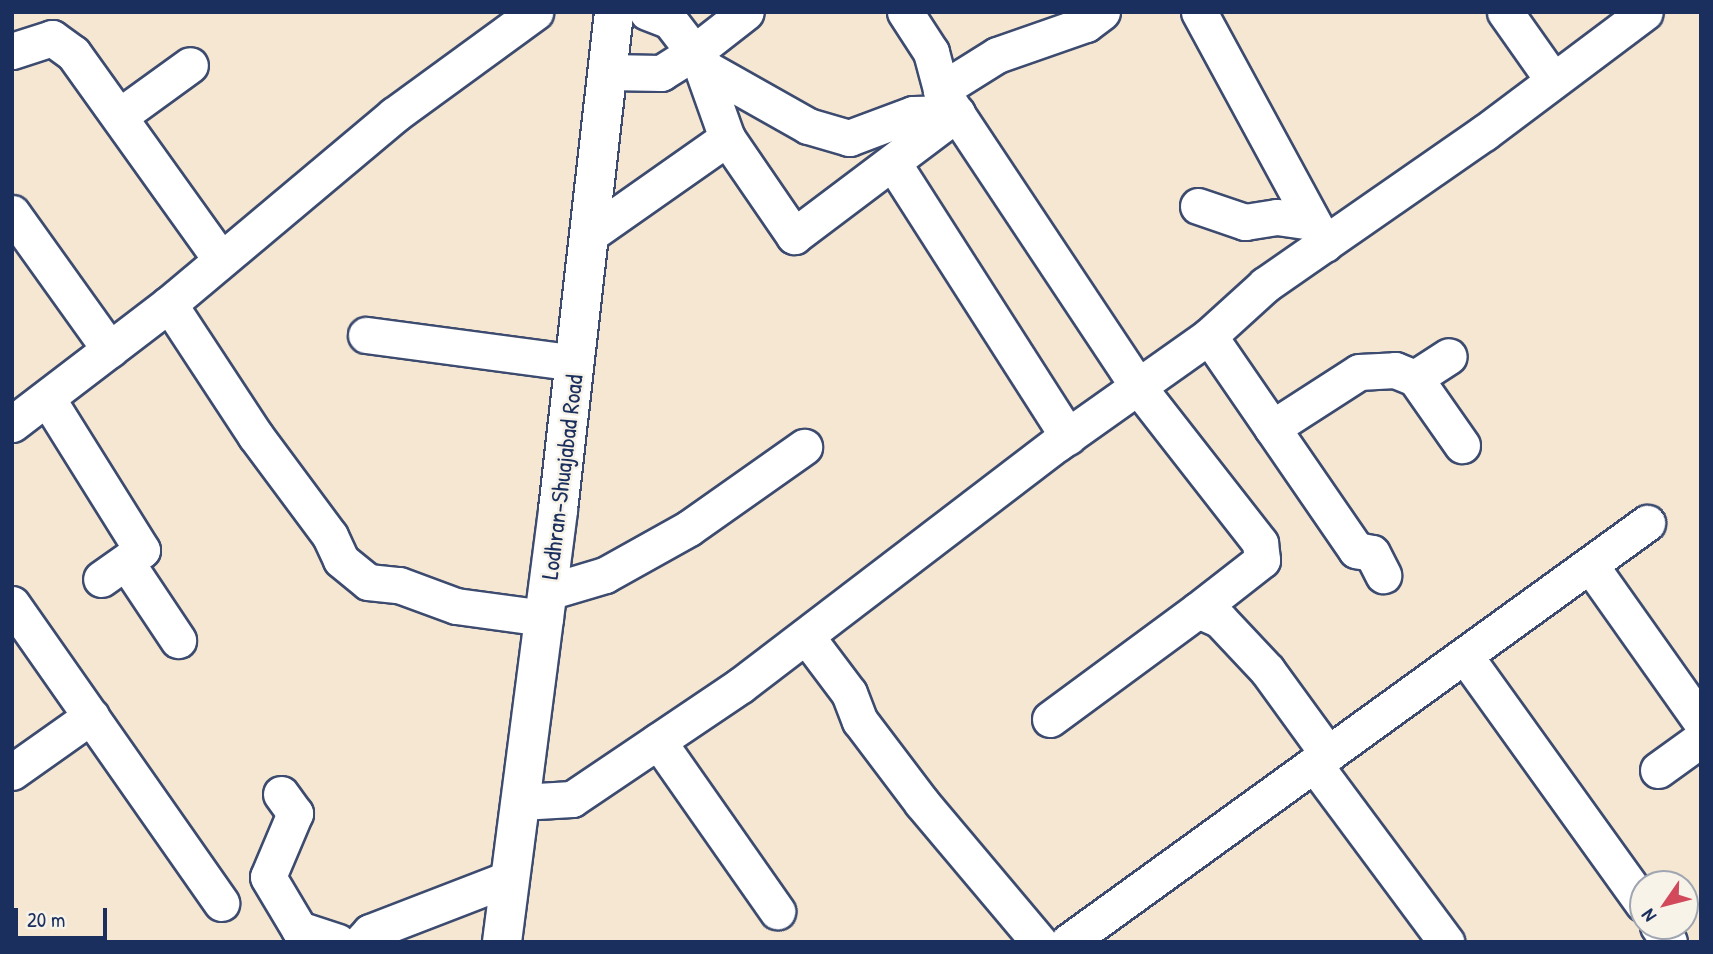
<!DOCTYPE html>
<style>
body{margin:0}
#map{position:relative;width:1713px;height:954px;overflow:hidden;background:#f5e7d2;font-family:"Patrick Hand",sans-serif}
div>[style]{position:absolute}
.roads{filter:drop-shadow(2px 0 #3c4b6f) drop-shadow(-2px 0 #3c4b6f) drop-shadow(0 2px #3c4b6f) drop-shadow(0 -2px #3c4b6f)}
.street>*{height:35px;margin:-17.5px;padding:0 17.5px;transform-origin:17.5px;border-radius:17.5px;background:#fff}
.primary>*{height:38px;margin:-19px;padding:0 19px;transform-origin:19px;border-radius:19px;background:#fff}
span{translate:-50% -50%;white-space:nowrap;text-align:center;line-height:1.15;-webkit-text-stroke:5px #f7f3e8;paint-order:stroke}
.street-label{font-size:24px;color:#1b2f5e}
.frame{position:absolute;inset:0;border:14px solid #1b2f5e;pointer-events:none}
.north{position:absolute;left:1629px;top:870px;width:70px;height:70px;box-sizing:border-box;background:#f7f3e8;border:2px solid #9fa5b1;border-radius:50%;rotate:235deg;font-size:19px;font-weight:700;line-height:28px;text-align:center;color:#1b2f5e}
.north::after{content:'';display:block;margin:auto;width:24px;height:32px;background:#d1495b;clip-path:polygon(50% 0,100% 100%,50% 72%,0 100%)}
.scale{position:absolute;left:14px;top:908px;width:93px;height:32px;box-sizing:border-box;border:4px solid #1b2f5e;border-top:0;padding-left:9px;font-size:21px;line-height:24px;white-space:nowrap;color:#1b2f5e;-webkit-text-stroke:5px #f7f3e8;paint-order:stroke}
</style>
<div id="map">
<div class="roads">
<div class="street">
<i style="left:647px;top:12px;width:25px;rotate:21deg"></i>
<i style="left:670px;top:21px;width:61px;rotate:52.4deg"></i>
<i style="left:707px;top:69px;width:116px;rotate:29.4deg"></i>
<i style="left:808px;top:126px;width:43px;rotate:16.3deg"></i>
<i style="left:849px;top:138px;width:68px;rotate:-20.6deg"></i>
<i style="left:913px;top:114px;width:44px;rotate:-1.3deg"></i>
<i style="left:905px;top:12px;width:48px;rotate:57deg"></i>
<i style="left:931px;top:52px;width:39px;rotate:75deg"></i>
<i style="left:941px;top:90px;width:358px;rotate:56.4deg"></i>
<i style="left:1139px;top:388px;width:197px;rotate:52deg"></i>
<i style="left:1260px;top:543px;width:17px;rotate:83deg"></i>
<i style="left:1262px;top:560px;width:81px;rotate:142deg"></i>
<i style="left:1199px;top:12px;width:264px;rotate:61.5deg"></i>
<i style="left:1505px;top:12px;width:83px;rotate:54.8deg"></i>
<i style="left:12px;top:51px;width:42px;rotate:-18deg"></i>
<i style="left:52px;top:38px;width:26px;rotate:36deg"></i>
<i style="left:73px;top:53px;width:254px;rotate:54.4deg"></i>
<i style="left:696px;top:51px;width:63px;rotate:-38deg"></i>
<i style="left:608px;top:72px;width:53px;rotate:1.1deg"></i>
<i style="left:661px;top:73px;width:41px;rotate:-32.2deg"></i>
<i style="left:696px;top:51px;width:92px;rotate:70.4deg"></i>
<i style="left:727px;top:138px;width:119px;rotate:55.6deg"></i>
<i style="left:794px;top:236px;width:204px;rotate:-37deg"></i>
<i style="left:941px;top:90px;width:66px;rotate:-32deg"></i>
<i style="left:997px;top:55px;width:94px;rotate:-19.2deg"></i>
<i style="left:1086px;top:24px;width:20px;rotate:-37deg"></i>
<i style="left:121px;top:115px;width:85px;rotate:-35.9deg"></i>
<i style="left:893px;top:163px;width:325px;rotate:57.4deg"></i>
<i style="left:1198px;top:206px;width:50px;rotate:18.8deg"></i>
<i style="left:1245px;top:222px;width:32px;rotate:-9deg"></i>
<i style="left:1277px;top:217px;width:35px;rotate:8deg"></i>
<i style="left:12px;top:213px;width:168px;rotate:54.4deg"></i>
<i style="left:589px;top:235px;width:169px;rotate:-35.1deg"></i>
<i style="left:169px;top:304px;width:157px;rotate:56.7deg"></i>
<i style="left:255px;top:435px;width:126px;rotate:53.4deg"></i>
<i style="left:330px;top:536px;width:26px;rotate:65deg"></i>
<i style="left:341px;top:560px;width:35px;rotate:39deg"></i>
<i style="left:368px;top:582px;width:31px;rotate:6deg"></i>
<i style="left:399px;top:585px;width:61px;rotate:20.2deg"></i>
<i style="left:456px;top:606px;width:90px;rotate:7.7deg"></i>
<i style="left:366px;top:335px;width:211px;rotate:7.6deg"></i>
<i style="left:1209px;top:336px;width:260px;rotate:55.5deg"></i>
<i style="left:1356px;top:550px;width:16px;rotate:11deg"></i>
<i style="left:1372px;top:553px;width:25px;rotate:63deg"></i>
<i style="left:1415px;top:378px;width:82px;rotate:55deg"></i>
<i style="left:47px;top:398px;width:179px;rotate:58deg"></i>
<i style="left:142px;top:550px;width:50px;rotate:144.7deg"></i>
<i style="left:12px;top:424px;width:198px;rotate:-37.4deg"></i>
<i style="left:169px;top:304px;width:294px;rotate:-40deg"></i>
<i style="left:394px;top:115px;width:175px;rotate:-36.1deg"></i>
<i style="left:1272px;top:428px;width:103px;rotate:-32.8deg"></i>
<i style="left:1359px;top:372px;width:36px;rotate:-3deg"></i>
<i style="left:1395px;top:370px;width:22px;rotate:22deg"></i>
<i style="left:1415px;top:378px;width:40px;rotate:-32.9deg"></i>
<i style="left:126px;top:562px;width:94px;rotate:56.3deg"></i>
<i style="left:1590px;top:565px;width:192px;rotate:54.7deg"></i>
<i style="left:548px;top:592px;width:59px;rotate:-16.6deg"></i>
<i style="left:605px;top:575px;width:96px;rotate:-29.2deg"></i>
<i style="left:689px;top:528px;width:141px;rotate:-35.2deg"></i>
<i style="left:12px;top:604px;width:365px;rotate:55deg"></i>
<i style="left:806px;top:636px;width:71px;rotate:53deg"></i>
<i style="left:849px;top:693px;width:30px;rotate:69deg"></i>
<i style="left:860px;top:721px;width:103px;rotate:52.9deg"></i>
<i style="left:922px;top:803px;width:182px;rotate:49.9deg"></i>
<i style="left:1465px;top:656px;width:305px;rotate:54.3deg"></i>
<i style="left:1050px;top:719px;width:184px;rotate:-36.4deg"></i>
<i style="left:1198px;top:610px;width:24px;rotate:24deg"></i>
<i style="left:1220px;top:620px;width:69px;rotate:46.8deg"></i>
<i style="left:1267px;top:670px;width:104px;rotate:54deg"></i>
<i style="left:658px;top:741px;width:208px;rotate:55deg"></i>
<i style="left:1314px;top:764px;width:222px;rotate:53.4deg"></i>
<i style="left:1658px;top:770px;width:53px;rotate:-35.8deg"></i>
<i style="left:12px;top:772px;width:97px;rotate:-35.3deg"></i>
<i style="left:281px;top:794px;width:24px;rotate:54deg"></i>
<i style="left:295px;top:813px;width:69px;rotate:112.9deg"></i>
<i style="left:268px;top:877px;width:61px;rotate:59.2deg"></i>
<i style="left:299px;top:929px;width:41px;rotate:18.4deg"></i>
<i style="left:520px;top:802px;width:52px;rotate:-3.3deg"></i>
<i style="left:572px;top:799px;width:204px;rotate:-34deg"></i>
<i style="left:741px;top:685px;width:399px;rotate:-37.4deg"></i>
<i style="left:1058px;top:443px;width:185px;rotate:-35.3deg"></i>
<i style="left:1209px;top:336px;width:76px;rotate:-42.3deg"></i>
<i style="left:1265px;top:285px;width:267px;rotate:-34.8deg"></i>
<i style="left:1484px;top:133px;width:201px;rotate:-36.9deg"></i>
<i style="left:1658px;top:926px;width:19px;rotate:55deg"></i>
<i style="left:361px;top:942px;width:13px;rotate:-48deg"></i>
<i style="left:370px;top:932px;width:150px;rotate:-21.1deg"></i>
<i style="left:1068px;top:942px;width:715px;rotate:-35.89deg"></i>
</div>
<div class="primary">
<i style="left:502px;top:942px;width:436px;rotate:-82.6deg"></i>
<i style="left:558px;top:510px;width:501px;rotate:-83.58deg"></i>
</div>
</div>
<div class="street-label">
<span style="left:562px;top:477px;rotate:-83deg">Lodhran-Shuajabad Road</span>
</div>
<div class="frame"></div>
<div class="north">N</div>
<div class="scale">20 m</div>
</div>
